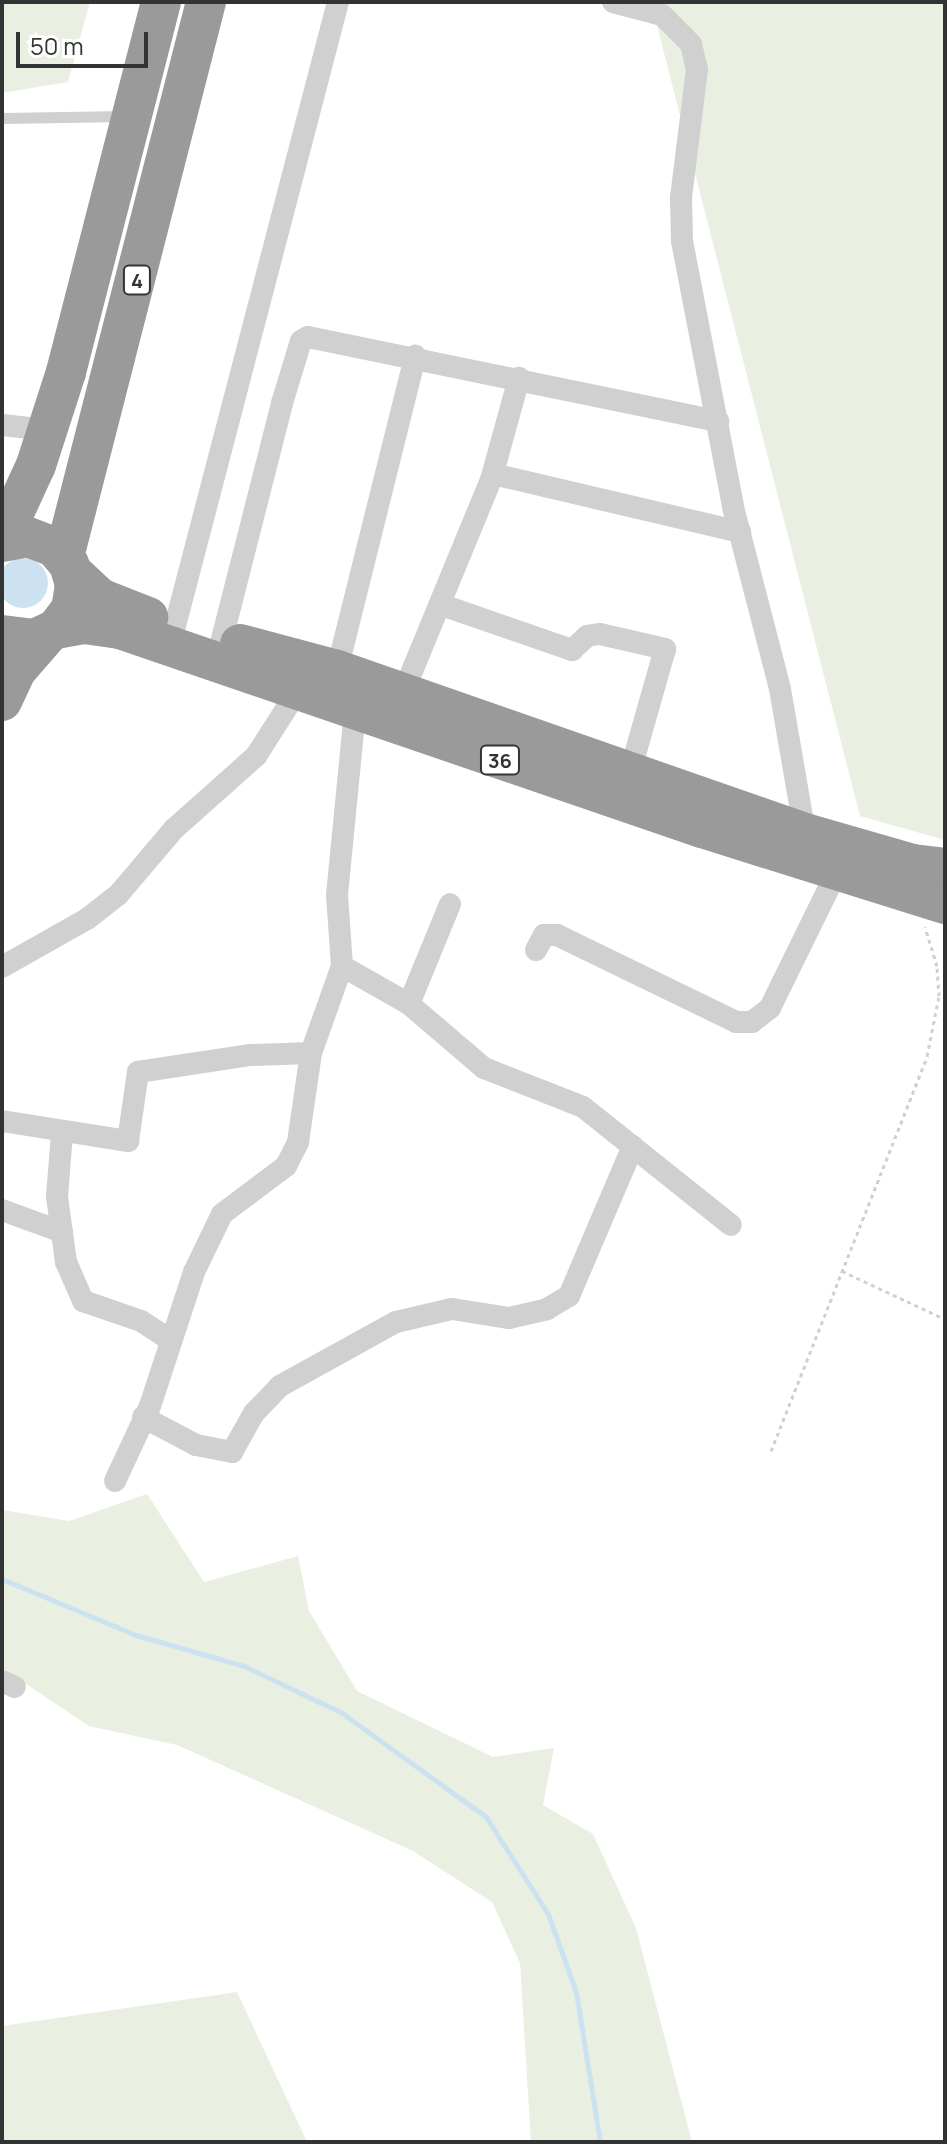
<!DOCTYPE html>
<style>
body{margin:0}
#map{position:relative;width:947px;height:2144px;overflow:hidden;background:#fff;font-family:Manrope,sans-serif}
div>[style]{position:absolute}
.green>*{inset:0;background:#e9f0e1}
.water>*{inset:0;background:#cce2f1}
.round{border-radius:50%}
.stream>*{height:5px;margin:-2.5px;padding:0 2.5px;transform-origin:2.5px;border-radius:2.5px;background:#cce2f1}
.path>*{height:3px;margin-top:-1.5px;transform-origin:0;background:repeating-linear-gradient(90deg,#d0d0d0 0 4px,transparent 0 8px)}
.lane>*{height:11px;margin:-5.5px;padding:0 5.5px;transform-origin:5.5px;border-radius:5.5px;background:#d0d0d0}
.street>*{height:22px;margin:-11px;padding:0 11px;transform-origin:11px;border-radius:11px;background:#d0d0d0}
.highway>*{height:40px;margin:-20px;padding:0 20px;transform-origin:20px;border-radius:20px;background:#9a9a9a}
span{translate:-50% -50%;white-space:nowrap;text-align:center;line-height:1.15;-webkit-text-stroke:8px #fff;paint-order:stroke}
.shield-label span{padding:2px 6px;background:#fff;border:2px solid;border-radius:6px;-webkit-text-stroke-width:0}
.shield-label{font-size:20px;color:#333;font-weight:700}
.frame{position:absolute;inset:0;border:4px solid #333;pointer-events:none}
.scale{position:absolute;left:16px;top:32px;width:132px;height:36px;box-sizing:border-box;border:4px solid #333;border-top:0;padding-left:10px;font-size:24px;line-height:28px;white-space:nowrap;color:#333;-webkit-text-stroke:6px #fff;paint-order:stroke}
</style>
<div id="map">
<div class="green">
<i style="clip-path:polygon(2px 2px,90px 2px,68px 82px,2px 93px)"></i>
<i style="clip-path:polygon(651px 2px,945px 2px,945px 840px,860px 816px)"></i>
<i style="clip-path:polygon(147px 1494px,204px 1582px,298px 1556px,309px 1611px,357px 1691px,493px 1757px,554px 1748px,543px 1805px,593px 1834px,636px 1928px,692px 2142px,531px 2142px,520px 1963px,492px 1902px,413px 1851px,177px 1745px,89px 1726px,2px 1668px,2px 1510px,69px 1521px)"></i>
<i style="clip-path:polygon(237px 1992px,307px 2142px,2px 2142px,2px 2026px)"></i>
</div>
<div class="water">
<i class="round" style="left:-2px;top:558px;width:50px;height:50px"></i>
</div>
<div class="stream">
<i style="left:2px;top:1579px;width:145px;rotate:22.7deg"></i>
<i style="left:136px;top:1635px;width:112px;rotate:16deg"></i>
<i style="left:244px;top:1666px;width:109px;rotate:25.6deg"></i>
<i style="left:342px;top:1713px;width:178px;rotate:35.8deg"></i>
<i style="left:486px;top:1817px;width:115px;rotate:57.4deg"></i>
<i style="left:548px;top:1914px;width:83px;rotate:70.3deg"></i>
<i style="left:576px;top:1992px;width:152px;rotate:80.9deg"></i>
</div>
<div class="path">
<i style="left:842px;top:1271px;width:114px;rotate:25deg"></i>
<i style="left:771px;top:1451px;width:425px;rotate:-68.4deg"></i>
<i style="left:927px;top:1056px;width:61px;rotate:-78.7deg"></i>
<i style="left:939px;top:996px;width:30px;rotate:-94deg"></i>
<i style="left:937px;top:966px;width:41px;rotate:-107.1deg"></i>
</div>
<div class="lane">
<i style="left:2px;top:118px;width:124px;rotate:-0.9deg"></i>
</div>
<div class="street">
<i style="left:613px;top:2px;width:51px;rotate:14.9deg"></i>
<i style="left:662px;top:15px;width:41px;rotate:45deg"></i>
<i style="left:691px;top:44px;width:26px;rotate:77deg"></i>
<i style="left:697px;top:69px;width:129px;rotate:97.1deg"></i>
<i style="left:681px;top:197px;width:44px;rotate:88.7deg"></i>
<i style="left:682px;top:241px;width:271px;rotate:79.1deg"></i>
<i style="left:733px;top:507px;width:188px;rotate:75.5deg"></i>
<i style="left:780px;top:689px;width:146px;rotate:80.2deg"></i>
<i style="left:2px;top:425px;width:46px;rotate:6.2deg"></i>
<i style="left:493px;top:474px;width:254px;rotate:13.2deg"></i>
<i style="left:442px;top:605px;width:138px;rotate:19.1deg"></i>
<i style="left:572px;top:650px;width:21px;rotate:-43deg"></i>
<i style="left:587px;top:636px;width:13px;rotate:-9deg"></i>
<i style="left:600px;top:634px;width:67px;rotate:13deg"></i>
<i style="left:665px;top:649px;width:128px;rotate:105.9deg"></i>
<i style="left:175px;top:626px;width:645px;rotate:-75.36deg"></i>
<i style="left:222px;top:639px;width:244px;rotate:-75.7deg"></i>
<i style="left:282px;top:403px;width:65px;rotate:-73deg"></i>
<i style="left:301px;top:341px;width:8px;rotate:-30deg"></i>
<i style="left:308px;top:337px;width:419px;rotate:11.6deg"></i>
<i style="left:337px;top:670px;width:324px;rotate:-76deg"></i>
<i style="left:403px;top:693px;width:230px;rotate:-67.6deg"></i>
<i style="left:491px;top:480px;width:106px;rotate:-74.6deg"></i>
<i style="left:536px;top:950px;width:17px;rotate:-62deg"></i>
<i style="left:544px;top:935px;width:13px"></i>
<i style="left:557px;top:935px;width:199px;rotate:25.9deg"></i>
<i style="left:736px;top:1022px;width:16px"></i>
<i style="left:752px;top:1022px;width:23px;rotate:-38deg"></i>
<i style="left:770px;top:1008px;width:150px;rotate:-63.9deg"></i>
<i style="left:342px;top:966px;width:77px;rotate:29.6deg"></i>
<i style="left:409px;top:1004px;width:99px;rotate:40.5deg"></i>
<i style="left:484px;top:1068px;width:106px;rotate:21.5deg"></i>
<i style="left:583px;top:1107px;width:189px;rotate:38.6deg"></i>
<i style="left:2px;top:967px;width:98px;rotate:-29.5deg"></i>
<i style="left:87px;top:919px;width:39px;rotate:-38deg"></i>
<i style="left:118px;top:895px;width:87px;rotate:-49.7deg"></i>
<i style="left:174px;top:829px;width:110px;rotate:-41.7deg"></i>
<i style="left:256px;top:756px;width:78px;rotate:-57.5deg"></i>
<i style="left:409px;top:1004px;width:108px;rotate:-67.7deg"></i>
<i style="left:2px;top:1121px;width:128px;rotate:9deg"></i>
<i style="left:128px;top:1141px;width:70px;rotate:-81.8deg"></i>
<i style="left:138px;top:1072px;width:114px;rotate:-8.6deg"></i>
<i style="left:251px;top:1055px;width:60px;rotate:-1.9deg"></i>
<i style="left:62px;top:1133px;width:64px;rotate:94.5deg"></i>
<i style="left:57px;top:1197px;width:66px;rotate:82.1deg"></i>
<i style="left:66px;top:1262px;width:43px;rotate:66.4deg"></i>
<i style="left:83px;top:1301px;width:61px;rotate:19deg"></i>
<i style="left:141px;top:1321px;width:35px;rotate:33deg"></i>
<i style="left:2px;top:1210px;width:64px;rotate:20.1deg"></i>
<i style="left:143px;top:1417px;width:60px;rotate:27.8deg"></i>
<i style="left:196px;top:1445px;width:37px;rotate:11deg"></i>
<i style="left:232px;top:1452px;width:45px;rotate:-60.6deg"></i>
<i style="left:254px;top:1413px;width:37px;rotate:-46deg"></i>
<i style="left:280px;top:1386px;width:132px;rotate:-28.9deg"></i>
<i style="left:396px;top:1322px;width:57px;rotate:-13.1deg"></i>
<i style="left:452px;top:1309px;width:58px;rotate:9deg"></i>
<i style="left:509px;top:1318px;width:39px;rotate:-13deg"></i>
<i style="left:547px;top:1309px;width:26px;rotate:-31deg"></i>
<i style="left:569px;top:1296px;width:163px;rotate:-66.9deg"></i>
<i style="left:115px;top:1481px;width:83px;rotate:-65deg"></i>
<i style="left:150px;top:1406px;width:141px;rotate:-71.8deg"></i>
<i style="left:194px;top:1272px;width:64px;rotate:-64.2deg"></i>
<i style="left:222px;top:1214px;width:80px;rotate:-36.9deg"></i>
<i style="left:286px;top:1166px;width:27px;rotate:-63deg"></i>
<i style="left:298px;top:1142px;width:90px;rotate:-81.7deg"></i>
<i style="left:311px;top:1053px;width:92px;rotate:-70.4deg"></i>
<i style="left:342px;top:966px;width:71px;rotate:-94deg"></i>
<i style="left:337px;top:895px;width:184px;rotate:-84.4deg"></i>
<i style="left:2px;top:1681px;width:14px;rotate:25deg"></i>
</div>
<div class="highway">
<i style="left:2px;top:539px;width:81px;rotate:-65.3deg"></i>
<i style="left:36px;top:465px;width:98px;rotate:-72.1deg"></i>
<i style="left:66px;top:372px;width:382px;rotate:-75.6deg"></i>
<i style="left:2px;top:542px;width:26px;rotate:-11deg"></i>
<i style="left:28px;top:537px;width:28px;rotate:21deg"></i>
<i style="left:54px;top:547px;width:23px;rotate:49deg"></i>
<i style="left:69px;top:564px;width:22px;rotate:74deg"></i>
<i style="left:75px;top:585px;width:24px;rotate:99deg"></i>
<i style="left:71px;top:609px;width:25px;rotate:127deg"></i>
<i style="left:56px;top:629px;width:23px;rotate:155deg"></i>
<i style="left:35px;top:639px;width:33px;rotate:-173deg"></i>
<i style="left:64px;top:557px;width:573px;rotate:-75.65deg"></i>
<i style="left:73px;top:573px;width:37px;rotate:43deg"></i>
<i style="left:100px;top:598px;width:52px;rotate:21.6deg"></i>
<i style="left:56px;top:629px;width:28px;rotate:-10deg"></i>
<i style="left:84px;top:624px;width:36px;rotate:8deg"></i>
<i style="left:120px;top:629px;width:615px;rotate:18.88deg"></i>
<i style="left:702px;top:828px;width:255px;rotate:17.4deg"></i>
<i style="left:240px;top:644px;width:100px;rotate:15deg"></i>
<i style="left:337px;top:670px;width:496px;rotate:19.2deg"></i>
<i style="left:805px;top:833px;width:112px;rotate:16deg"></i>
<i style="left:913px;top:864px;width:32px;rotate:7deg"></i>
<i style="left:2px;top:701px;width:33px;rotate:-65deg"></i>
<i style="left:16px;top:671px;width:49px;rotate:-49.1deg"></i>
</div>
<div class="shield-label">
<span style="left:137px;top:280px">4</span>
<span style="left:500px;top:760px">36</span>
</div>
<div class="frame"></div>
<div class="scale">50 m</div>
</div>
